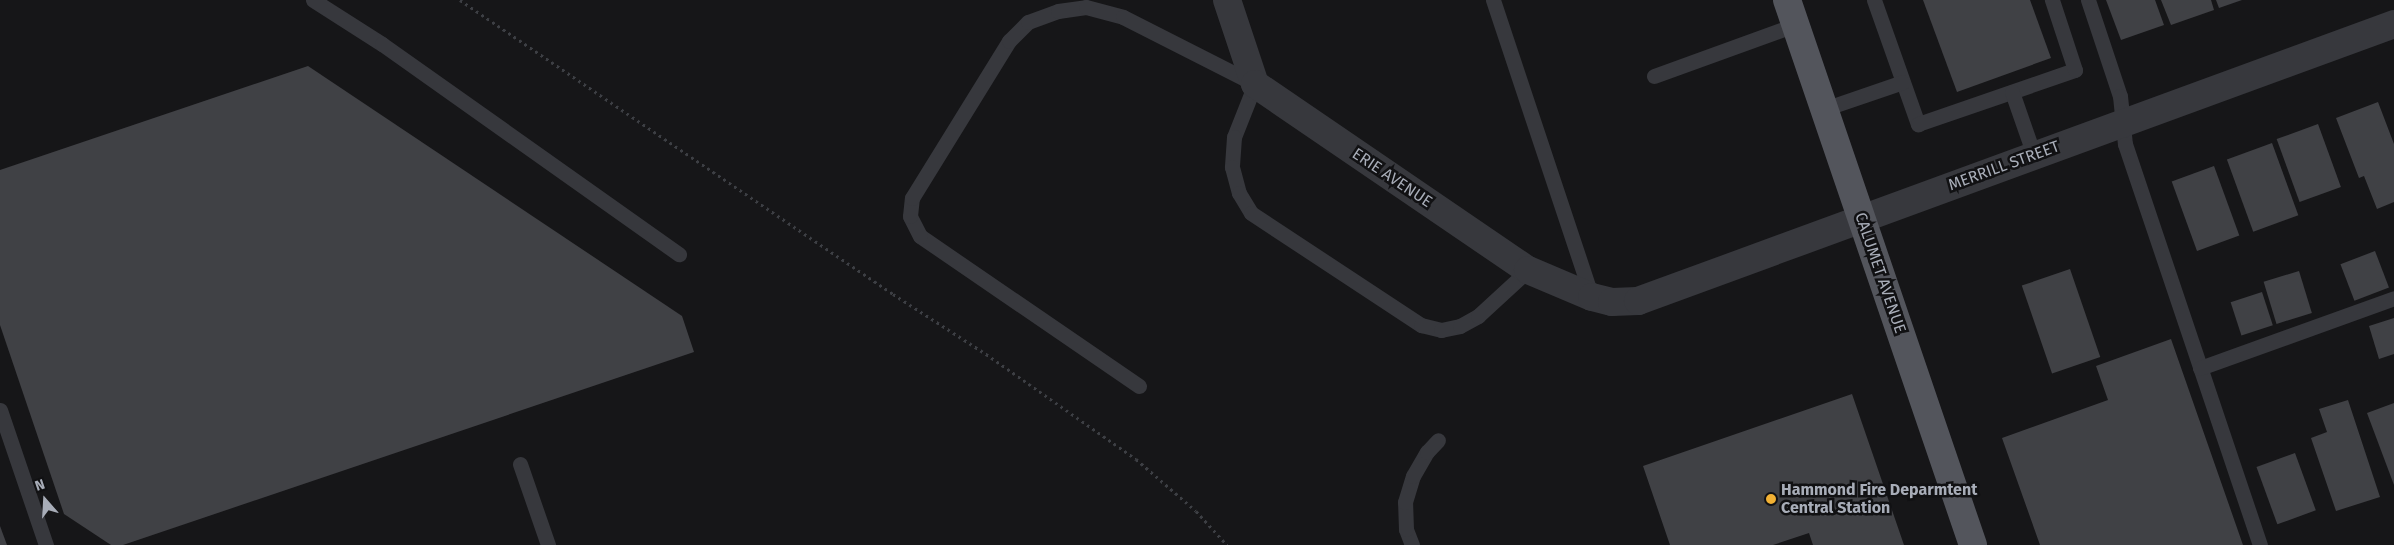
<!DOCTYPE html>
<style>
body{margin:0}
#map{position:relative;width:2394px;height:545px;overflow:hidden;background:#161618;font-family:"Fira Sans",sans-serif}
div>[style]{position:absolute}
.building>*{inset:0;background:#404145;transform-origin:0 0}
.path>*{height:3px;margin-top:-1.5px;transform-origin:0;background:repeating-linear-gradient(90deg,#3d3f44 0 2.5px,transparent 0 6.5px)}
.lane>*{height:15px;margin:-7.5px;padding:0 7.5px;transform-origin:7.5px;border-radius:7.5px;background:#37383d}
.street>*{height:28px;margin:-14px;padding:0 14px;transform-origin:14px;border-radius:14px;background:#37383d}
.primary>*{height:28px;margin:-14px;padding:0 14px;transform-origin:14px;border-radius:14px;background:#53555c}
.dots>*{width:14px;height:14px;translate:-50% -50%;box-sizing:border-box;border:2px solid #111113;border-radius:50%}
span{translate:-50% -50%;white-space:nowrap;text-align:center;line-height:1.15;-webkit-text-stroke:5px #111113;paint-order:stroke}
.street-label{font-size:16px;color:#a8adb8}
.poi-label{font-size:16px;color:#a8adb8;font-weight:700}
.left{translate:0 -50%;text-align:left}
.north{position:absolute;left:20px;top:475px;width:50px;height:50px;-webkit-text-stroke:4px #111113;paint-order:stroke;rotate:341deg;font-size:14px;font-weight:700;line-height:20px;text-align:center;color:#a8adb8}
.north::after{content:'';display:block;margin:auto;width:18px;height:22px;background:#a8adb8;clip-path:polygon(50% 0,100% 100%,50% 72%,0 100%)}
</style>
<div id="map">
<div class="building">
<i style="clip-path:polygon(1923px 0,2030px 0,2051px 58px,1957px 92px)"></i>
<i style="clip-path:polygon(2106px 0,2155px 0,2164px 25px,2121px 40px)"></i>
<i style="clip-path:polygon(2161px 0,2211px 0,2214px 10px,2171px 25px)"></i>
<i style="clip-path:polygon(2216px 0,2242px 0,2219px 8px)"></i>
<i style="clip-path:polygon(308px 66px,682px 316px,694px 352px,123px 545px,111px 545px,64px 514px,0 325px,0 170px)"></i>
<i style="clip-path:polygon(2378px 102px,2394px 144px,2394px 202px,2377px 209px,2364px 176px,2359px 178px,2336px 118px)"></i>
<i style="left:2318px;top:124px;width:67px;height:44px;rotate:70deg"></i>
<i style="left:2272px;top:143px;width:77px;height:48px;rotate:70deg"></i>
<i style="left:2214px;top:166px;width:74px;height:45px;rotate:70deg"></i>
<i style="left:2375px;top:251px;width:39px;height:37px;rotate:69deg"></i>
<i style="left:2070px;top:269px;width:93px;height:51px;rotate:71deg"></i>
<i style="left:2299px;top:271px;width:44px;height:37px;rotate:73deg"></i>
<i style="left:2262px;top:292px;width:35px;height:33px;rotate:72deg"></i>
<i style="clip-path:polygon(2394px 318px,2394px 354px,2379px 359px,2369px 326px)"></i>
<i style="clip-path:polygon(2171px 339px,2243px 545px,2040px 545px,2002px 438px,2108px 400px,2096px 366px)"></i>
<i style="clip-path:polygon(1852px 394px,1904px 545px,1813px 545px,1809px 533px,1773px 545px,1670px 545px,1643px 466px)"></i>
<i style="clip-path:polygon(2348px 400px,2380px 497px,2336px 511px,2311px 438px,2327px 432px,2319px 409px)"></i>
<i style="clip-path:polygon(2394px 403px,2394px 485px,2367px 413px)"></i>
<i style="left:2295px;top:453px;width:61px;height:41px;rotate:70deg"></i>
<i style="clip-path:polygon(0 526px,7px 545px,0 545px)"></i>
</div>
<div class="path">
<i style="left:460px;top:0;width:523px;rotate:34.18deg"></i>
<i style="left:893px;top:294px;width:111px;rotate:32.8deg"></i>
<i style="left:986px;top:354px;width:183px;rotate:35deg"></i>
<i style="left:1136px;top:459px;width:79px;rotate:40.9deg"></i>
<i style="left:1196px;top:511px;width:46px;rotate:47.6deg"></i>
</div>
<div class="lane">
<i style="left:313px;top:0;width:82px;rotate:32.5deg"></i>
<i style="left:382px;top:44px;width:364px;rotate:35.3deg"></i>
<i style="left:1493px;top:0;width:313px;rotate:71.6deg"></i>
<i style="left:1874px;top:0;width:132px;rotate:70.5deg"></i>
<i style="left:1918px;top:124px;width:166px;rotate:-19deg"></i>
<i style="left:2075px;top:70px;width:74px;rotate:-108.2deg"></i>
<i style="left:2088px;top:0;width:101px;rotate:71.6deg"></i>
<i style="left:2120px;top:96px;width:48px;rotate:84.1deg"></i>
<i style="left:2125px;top:144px;width:423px;rotate:71.4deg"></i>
<i style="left:1654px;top:76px;width:150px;rotate:-19.9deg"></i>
<i style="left:2012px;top:92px;width:67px;rotate:70.8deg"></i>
<i style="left:1824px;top:109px;width:83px;rotate:-18.9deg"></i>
<i style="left:2200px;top:368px;width:206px;rotate:-19.8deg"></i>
<i style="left:1139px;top:386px;width:265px;rotate:-145.6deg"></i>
<i style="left:920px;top:236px;width:22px;rotate:-117deg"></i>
<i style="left:910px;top:216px;width:18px;rotate:-84deg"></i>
<i style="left:912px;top:198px;width:185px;rotate:-58.3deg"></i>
<i style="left:1009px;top:41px;width:27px;rotate:-45deg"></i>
<i style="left:1028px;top:22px;width:32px;rotate:-20deg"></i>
<i style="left:1058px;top:11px;width:28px;rotate:-8deg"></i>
<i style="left:1086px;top:7px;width:38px;rotate:15deg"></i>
<i style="left:1123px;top:17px;width:148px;rotate:26.9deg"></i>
<i style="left:1255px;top:84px;width:57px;rotate:111.6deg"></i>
<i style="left:1234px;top:137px;width:30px;rotate:94deg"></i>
<i style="left:1232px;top:167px;width:27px;rotate:75deg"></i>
<i style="left:1239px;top:193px;width:23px;rotate:59deg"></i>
<i style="left:1251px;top:213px;width:204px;rotate:33.4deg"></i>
<i style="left:1421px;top:325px;width:21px;rotate:14deg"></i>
<i style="left:1441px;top:330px;width:19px;rotate:-12deg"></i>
<i style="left:1460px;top:326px;width:21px;rotate:-29deg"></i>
<i style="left:1478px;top:316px;width:68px;rotate:-42.6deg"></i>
<i style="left:0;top:410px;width:143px;rotate:71.2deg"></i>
<i style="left:520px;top:464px;width:86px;rotate:70.9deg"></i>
<i style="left:1412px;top:545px;width:17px;rotate:-111deg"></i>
<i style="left:1406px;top:529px;width:27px;rotate:-92deg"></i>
<i style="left:1405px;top:502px;width:27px;rotate:-73deg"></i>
<i style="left:1413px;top:476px;width:28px;rotate:-60deg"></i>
<i style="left:1427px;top:452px;width:16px;rotate:-47deg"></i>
</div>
<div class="street">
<i style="left:1227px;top:0;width:89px;rotate:71.6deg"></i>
<i style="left:1255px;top:84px;width:330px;rotate:34.3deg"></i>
<i style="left:1528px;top:270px;width:69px;rotate:22.9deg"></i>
<i style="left:1592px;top:297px;width:21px;rotate:14deg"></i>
<i style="left:1612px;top:302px;width:26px;rotate:-2deg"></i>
<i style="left:1638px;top:301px;width:805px;rotate:-20.12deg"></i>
</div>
<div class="primary">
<i style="left:1787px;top:0;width:576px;rotate:71.16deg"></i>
</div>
<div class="dots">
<i style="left:1771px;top:499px;background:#f2b134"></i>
</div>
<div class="street-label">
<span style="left:2004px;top:166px;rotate:-20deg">MERRILL STREET</span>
<span style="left:1392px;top:178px;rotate:34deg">ERIE AVENUE</span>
<span style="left:1880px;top:273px;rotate:71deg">CALUMET AVENUE</span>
</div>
<div class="poi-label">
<span class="left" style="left:1781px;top:499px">Hammond Fire Deparmtent<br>Central Station</span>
</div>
<div class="north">N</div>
</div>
